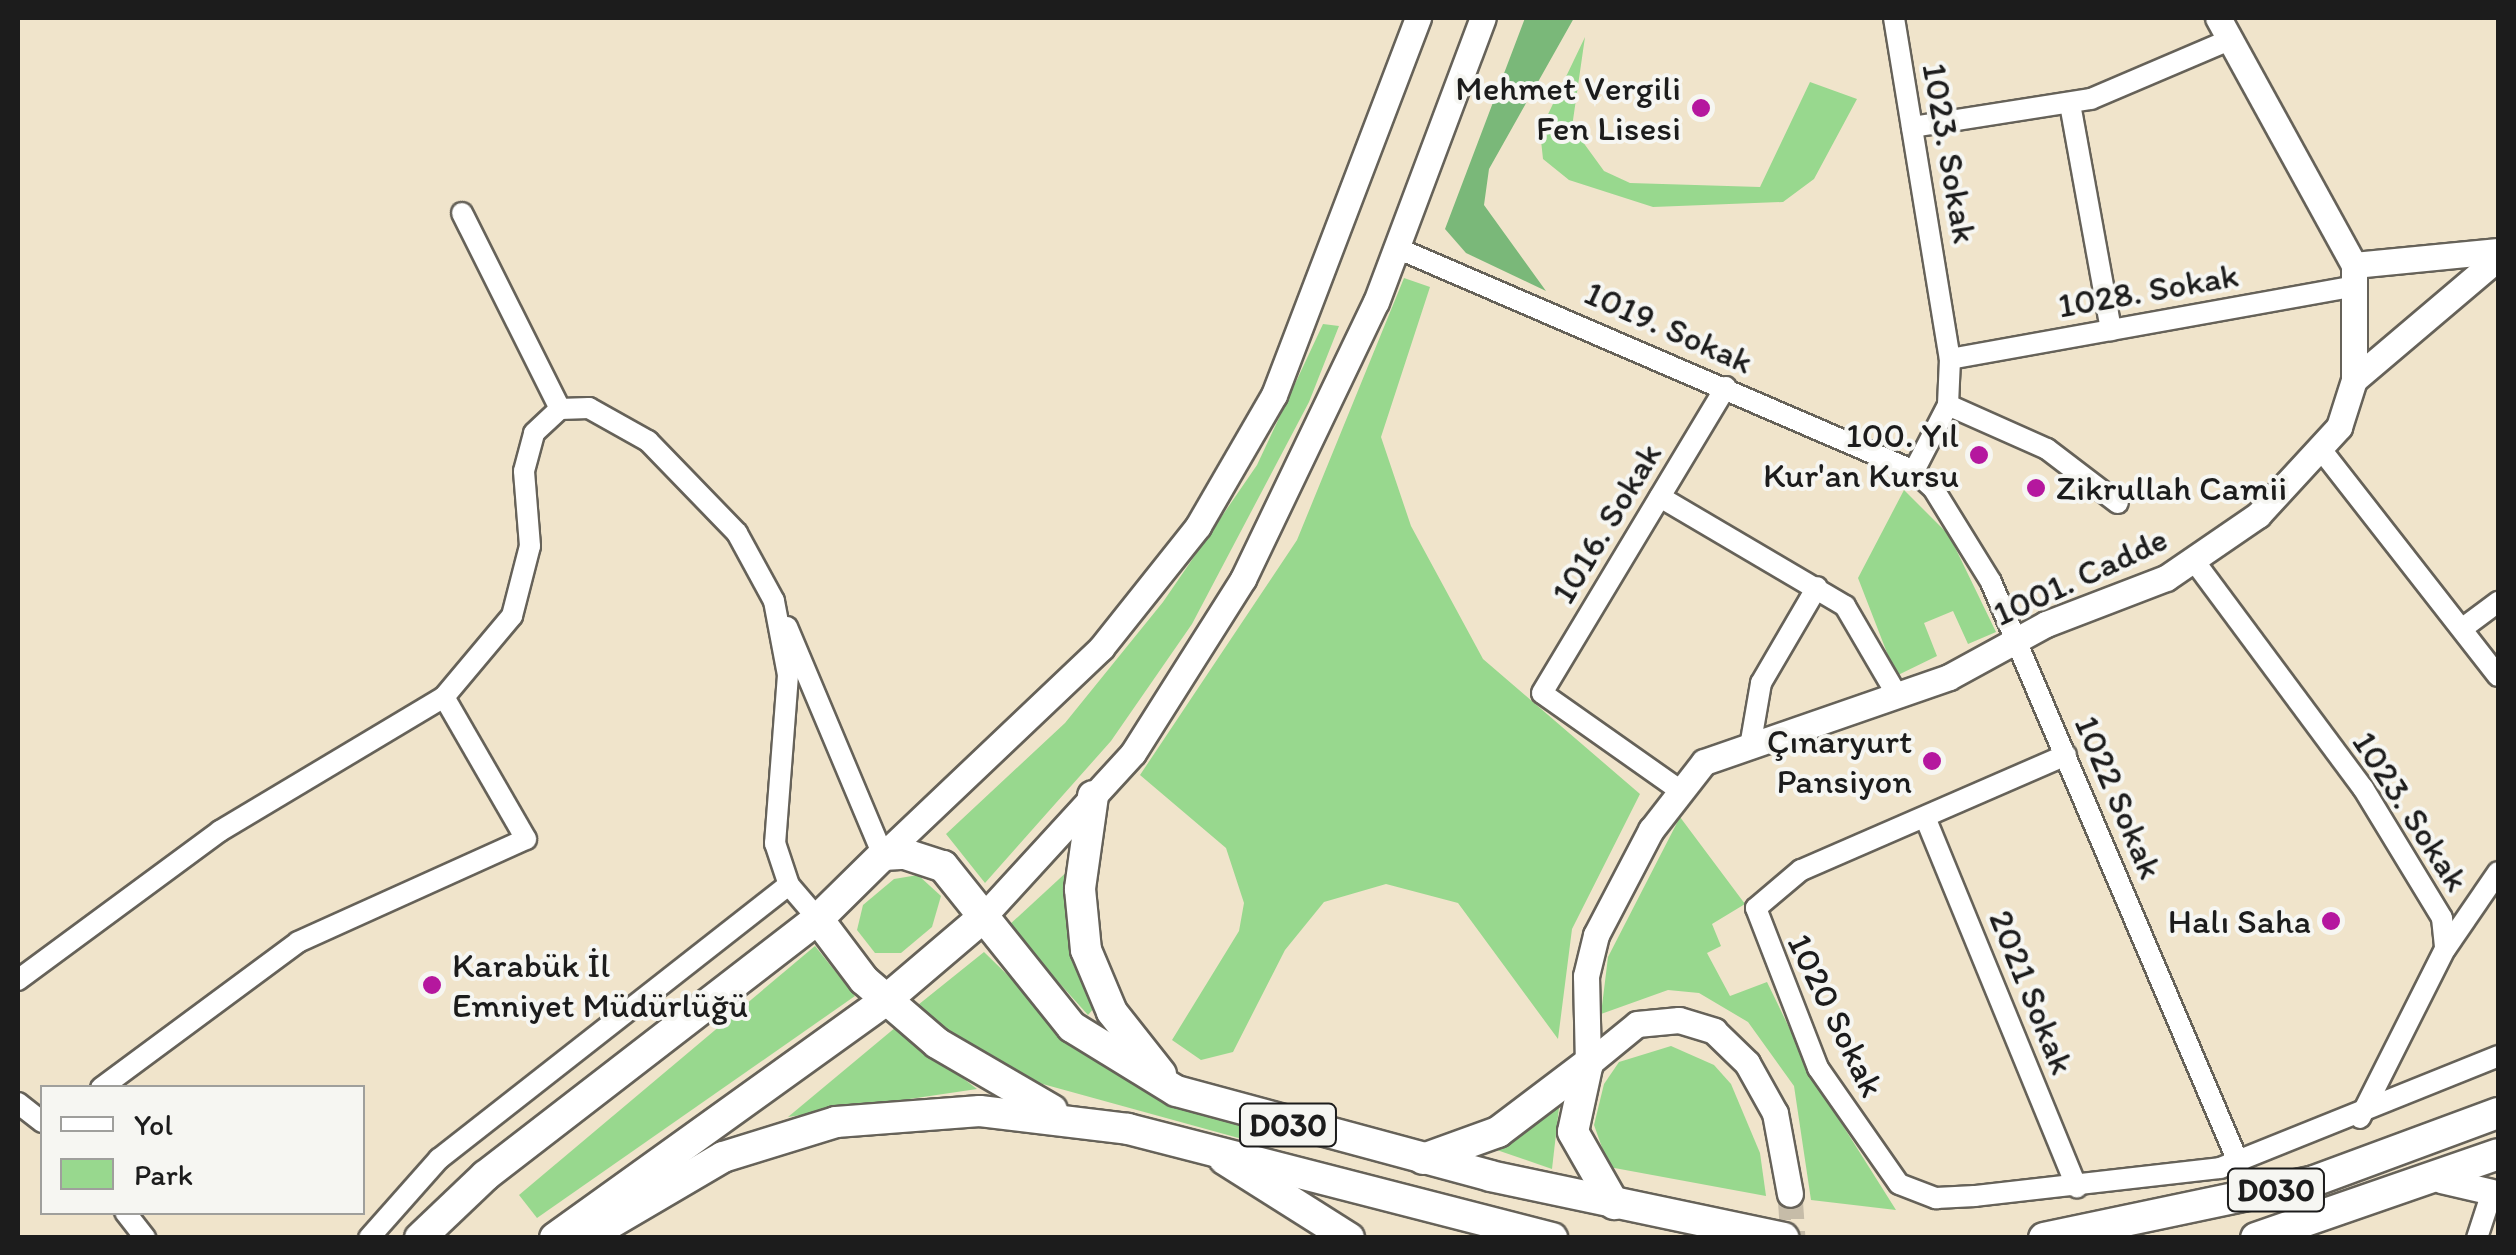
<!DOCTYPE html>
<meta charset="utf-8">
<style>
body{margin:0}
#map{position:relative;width:2516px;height:1255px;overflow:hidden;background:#f0e4cb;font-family:Itim,sans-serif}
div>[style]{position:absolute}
.green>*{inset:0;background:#98d88e}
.forest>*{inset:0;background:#7ab879}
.major-tunnel>*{height:25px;margin-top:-12.5px;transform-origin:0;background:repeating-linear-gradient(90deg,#c6bca8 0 25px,transparent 0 37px)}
.roads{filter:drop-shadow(2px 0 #666259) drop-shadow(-2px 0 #666259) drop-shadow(0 2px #666259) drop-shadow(0 -2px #666259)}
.minor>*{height:20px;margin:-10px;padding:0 10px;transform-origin:10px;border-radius:10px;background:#fff}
.major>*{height:25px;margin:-12.5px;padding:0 12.5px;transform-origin:12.5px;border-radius:12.5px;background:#fff}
.highway>*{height:30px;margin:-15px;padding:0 15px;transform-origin:15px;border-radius:15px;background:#fff}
.dots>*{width:28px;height:28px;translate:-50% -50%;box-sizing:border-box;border:5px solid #f6f6f2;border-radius:50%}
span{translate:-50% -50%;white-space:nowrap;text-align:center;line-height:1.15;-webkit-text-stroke:8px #f6f6f2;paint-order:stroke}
.shield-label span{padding:2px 8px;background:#f6f6f2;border:2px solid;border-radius:8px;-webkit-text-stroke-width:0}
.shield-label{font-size:32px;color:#1c1c1c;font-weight:700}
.poi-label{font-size:35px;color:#1c1c1c}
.right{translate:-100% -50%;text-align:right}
.left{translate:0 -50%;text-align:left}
.street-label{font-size:35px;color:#1c1c1c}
.frame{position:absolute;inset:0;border:20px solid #1c1c1c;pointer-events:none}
.legend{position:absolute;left:40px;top:1085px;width:325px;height:130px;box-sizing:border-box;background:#f6f6f2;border:2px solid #9f9f9c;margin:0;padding:12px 18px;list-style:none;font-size:30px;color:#1c1c1c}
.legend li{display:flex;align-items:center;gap:20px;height:50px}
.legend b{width:50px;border:2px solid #9f9f9c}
</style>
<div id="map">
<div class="green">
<i style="clip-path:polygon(1585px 37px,1572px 127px,1604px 171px,1630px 183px,1760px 187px,1810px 82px,1857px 99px,1814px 179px,1783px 202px,1653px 207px,1569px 180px,1543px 159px,1540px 131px)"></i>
<i style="clip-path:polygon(1404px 278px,1430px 287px,1381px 437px,1411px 526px,1483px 659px,1640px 794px,1572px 929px,1558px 1039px,1458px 903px,1386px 884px,1324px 902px,1285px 950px,1233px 1052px,1201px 1060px,1172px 1040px,1239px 931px,1244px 903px,1226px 848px,1140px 775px,1297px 540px)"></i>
<i style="clip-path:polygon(1323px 324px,1339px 326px,1309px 402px,1192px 624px,1111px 741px,985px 883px,946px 834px,1065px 723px,1163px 602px,1257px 465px)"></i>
<i style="clip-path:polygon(1904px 490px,1949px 535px,1996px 632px,1968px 644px,1953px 611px,1924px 623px,1937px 656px,1896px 676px,1858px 578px)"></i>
<i style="clip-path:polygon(1680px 817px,1745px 904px,1712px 924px,1721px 946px,1707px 953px,1730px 996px,1767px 982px,1816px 1083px,1896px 1210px,1811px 1200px,1794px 1086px,1748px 1022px,1699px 993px,1668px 990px,1601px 1014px,1608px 957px)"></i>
<i style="clip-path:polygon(1071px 868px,1095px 1007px,1088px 1015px,1008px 926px)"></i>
<i style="clip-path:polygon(918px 875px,941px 896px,932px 927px,901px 953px,875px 953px,857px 930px,863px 905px,894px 879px)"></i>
<i style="clip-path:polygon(815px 946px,855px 996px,537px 1218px,519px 1195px)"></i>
<i style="clip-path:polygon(984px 952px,1082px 1048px,1188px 1104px,1268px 1132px,1264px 1145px,1039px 1083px,966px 1045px,918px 1005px)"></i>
<i style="clip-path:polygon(896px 1027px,977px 1089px,788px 1117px)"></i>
<i style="clip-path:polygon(1671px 1046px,1714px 1065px,1731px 1084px,1760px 1153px,1766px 1196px,1609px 1167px,1594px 1125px,1604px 1084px,1619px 1062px)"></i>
<i style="clip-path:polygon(1560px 1099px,1552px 1169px,1491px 1148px)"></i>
</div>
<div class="forest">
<i style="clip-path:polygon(1525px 18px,1574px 18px,1489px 169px,1484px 205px,1546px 291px,1466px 253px,1445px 229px)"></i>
</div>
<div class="major-tunnel">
<i style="left:1790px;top:1194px;width:44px;rotate:86.1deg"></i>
</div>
<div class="roads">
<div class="minor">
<i style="left:1894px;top:18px;width:346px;rotate:80.7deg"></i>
<i style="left:1950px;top:359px;width:46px;rotate:92.5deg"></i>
<i style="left:1948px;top:405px;width:74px;rotate:117.3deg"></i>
<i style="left:2070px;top:104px;width:230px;rotate:79.7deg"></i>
<i style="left:1912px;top:127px;width:181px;rotate:-8.9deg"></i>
<i style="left:2091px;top:99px;width:153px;rotate:-23.1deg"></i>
<i style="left:462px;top:213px;width:219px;rotate:63.4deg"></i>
<i style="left:1397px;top:248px;width:563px;rotate:23.33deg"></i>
<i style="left:1914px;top:471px;width:25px;rotate:42deg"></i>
<i style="left:1933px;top:488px;width:110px;rotate:58.3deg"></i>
<i style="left:1991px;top:582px;width:633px;rotate:66.92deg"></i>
<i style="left:1950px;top:359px;width:413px;rotate:-10.2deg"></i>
<i style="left:1948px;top:405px;width:108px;rotate:24deg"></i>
<i style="left:2047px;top:449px;width:89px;rotate:37.3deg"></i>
<i style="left:2323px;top:452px;width:284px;rotate:52deg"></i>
<i style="left:1660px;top:497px;width:215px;rotate:30.5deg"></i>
<i style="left:1845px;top:606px;width:103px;rotate:59.7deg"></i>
<i style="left:2195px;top:562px;width:282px;rotate:53.4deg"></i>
<i style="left:2363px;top:788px;width:152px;rotate:58.7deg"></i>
<i style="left:2442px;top:918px;width:31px;rotate:84deg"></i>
<i style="left:2445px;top:949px;width:189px;rotate:116.7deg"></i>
<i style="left:787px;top:627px;width:247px;rotate:67.2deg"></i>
<i style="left:2463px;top:628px;width:44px;rotate:-36.6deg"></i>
<i style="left:1751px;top:741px;width:59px;rotate:-80.2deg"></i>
<i style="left:1761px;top:683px;width:111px;rotate:-59.7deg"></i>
<i style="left:2066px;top:755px;width:289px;rotate:156.5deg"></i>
<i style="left:1801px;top:870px;width:59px;rotate:139.8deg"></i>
<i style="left:1756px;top:908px;width:172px;rotate:68.8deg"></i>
<i style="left:1818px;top:1068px;width:141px;rotate:55.1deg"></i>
<i style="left:1899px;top:1184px;width:40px;rotate:21deg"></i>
<i style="left:1936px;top:1198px;width:39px;rotate:-3deg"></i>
<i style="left:1975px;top:1196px;width:247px;rotate:-6.5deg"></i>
<i style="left:2220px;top:1168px;width:300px;rotate:-21.9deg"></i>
<i style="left:1678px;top:789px;width:166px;rotate:-144.8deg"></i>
<i style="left:1542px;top:693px;width:357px;rotate:-59deg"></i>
<i style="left:1927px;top:822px;width:395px;rotate:67.7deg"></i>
<i style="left:2446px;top:948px;width:92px;rotate:-55.6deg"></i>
<i style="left:18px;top:980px;width:251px;rotate:-36.4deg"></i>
<i style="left:220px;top:831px;width:261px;rotate:-30.9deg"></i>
<i style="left:444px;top:697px;width:106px;rotate:-50deg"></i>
<i style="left:512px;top:616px;width:72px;rotate:-75.6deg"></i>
<i style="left:530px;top:546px;width:75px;rotate:-94.6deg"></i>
<i style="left:524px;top:471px;width:39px;rotate:-75deg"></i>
<i style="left:534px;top:433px;width:35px;rotate:-43deg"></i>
<i style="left:560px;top:409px;width:29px;rotate:-2deg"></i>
<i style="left:589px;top:408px;width:68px;rotate:29.2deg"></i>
<i style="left:648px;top:441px;width:128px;rotate:45.9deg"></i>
<i style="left:737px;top:533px;width:77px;rotate:61.4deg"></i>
<i style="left:774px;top:601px;width:75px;rotate:79.3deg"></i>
<i style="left:788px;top:675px;width:169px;rotate:94.4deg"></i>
<i style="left:775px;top:843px;width:44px;rotate:71.6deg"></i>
<i style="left:789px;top:885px;width:45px;rotate:49.5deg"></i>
<i style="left:101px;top:1088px;width:245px;rotate:-36.5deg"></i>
<i style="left:298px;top:942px;width:250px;rotate:-24.3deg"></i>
<i style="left:526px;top:839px;width:164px;rotate:-120deg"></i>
<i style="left:18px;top:1103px;width:31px;rotate:38deg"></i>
<i style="left:125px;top:1212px;width:33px;rotate:52deg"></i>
<i style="left:369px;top:1238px;width:106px;rotate:-48.5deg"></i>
<i style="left:439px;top:1159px;width:444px;rotate:-38.1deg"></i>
<i style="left:2477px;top:1238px;width:48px;rotate:-71.9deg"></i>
<i style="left:2492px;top:1192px;width:7px;rotate:34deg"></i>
</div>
<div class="major">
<i style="left:2354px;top:265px;width:145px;rotate:-5.6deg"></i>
<i style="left:2354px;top:380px;width:189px;rotate:-40.3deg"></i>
<i style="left:883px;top:855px;width:301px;rotate:-43.5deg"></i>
<i style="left:1101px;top:648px;width:156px;rotate:-51.5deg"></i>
<i style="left:1198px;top:526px;width:151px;rotate:-59.9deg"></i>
<i style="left:1274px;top:395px;width:404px;rotate:-69.1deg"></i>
<i style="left:980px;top:920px;width:226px;rotate:-47.5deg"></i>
<i style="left:1133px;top:753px;width:206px;rotate:-57.7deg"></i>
<i style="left:1243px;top:579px;width:307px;rotate:-64.4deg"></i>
<i style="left:1376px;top:302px;width:303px;rotate:-69.4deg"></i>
<i style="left:1588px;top:1064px;width:88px;rotate:-91.3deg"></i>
<i style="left:1586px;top:976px;width:42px;rotate:-76.3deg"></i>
<i style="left:1596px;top:935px;width:119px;rotate:-62.4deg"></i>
<i style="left:1651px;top:830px;width:86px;rotate:-52.1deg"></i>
<i style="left:1704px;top:762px;width:259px;rotate:-19.1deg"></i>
<i style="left:1949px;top:677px;width:111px;rotate:-28.7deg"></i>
<i style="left:2046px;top:624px;width:129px;rotate:-21deg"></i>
<i style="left:2166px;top:578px;width:112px;rotate:-34.4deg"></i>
<i style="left:2258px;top:515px;width:120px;rotate:-47.4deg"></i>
<i style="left:2339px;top:427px;width:49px;rotate:-72.3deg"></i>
<i style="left:2354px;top:380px;width:115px;rotate:-90deg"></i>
<i style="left:2354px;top:265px;width:282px;rotate:-118.8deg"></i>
<i style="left:1588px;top:1064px;width:63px;rotate:-39.2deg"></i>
<i style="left:1637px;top:1024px;width:42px;rotate:-5.4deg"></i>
<i style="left:1679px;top:1020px;width:37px;rotate:17deg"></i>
<i style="left:1714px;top:1031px;width:46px;rotate:44.1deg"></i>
<i style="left:1747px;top:1063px;width:57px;rotate:60.8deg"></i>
<i style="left:1775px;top:1113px;width:82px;rotate:79.5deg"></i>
<i style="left:2441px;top:1180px;width:52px;rotate:13.2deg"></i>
</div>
<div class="highway">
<i style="left:1093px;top:796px;width:94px;rotate:98deg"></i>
<i style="left:1080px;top:889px;width:61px;rotate:84.4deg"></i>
<i style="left:1086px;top:950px;width:67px;rotate:67.2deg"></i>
<i style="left:1112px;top:1012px;width:79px;rotate:51.7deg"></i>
<i style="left:818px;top:919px;width:76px;rotate:53deg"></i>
<i style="left:864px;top:980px;width:96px;rotate:40.8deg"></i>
<i style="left:937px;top:1043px;width:133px;rotate:30.2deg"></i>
<i style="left:1587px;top:1067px;width:66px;rotate:102.2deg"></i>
<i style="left:1573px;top:1132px;width:83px;rotate:60.3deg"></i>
<i style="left:1224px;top:1159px;width:148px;rotate:32.3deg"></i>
<i style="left:1423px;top:1159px;width:80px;rotate:-19.8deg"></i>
<i style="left:1498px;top:1132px;width:113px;rotate:-37.1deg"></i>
<i style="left:420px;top:1238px;width:90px;rotate:-43.6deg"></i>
<i style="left:485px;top:1176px;width:421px;rotate:-37.7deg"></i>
<i style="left:818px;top:919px;width:91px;rotate:-44.6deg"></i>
<i style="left:883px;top:855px;width:22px;rotate:-3deg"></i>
<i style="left:905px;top:854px;width:40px;rotate:18deg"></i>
<i style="left:943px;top:866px;width:206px;rotate:51.3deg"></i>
<i style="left:1072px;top:1027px;width:122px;rotate:31.6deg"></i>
<i style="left:1176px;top:1091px;width:325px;rotate:15.1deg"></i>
<i style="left:1490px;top:1176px;width:300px;rotate:11.9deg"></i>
<i style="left:555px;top:1238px;width:408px;rotate:-35.7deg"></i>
<i style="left:886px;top:1000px;width:123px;rotate:-40.4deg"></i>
<i style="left:585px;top:1238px;width:160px;rotate:-30.4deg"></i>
<i style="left:723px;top:1157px;width:118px;rotate:-17.2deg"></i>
<i style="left:836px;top:1122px;width:144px;rotate:-4.4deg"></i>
<i style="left:980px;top:1111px;width:149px;rotate:6.9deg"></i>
<i style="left:1128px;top:1129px;width:438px;rotate:14.4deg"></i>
<i style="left:2044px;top:1238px;width:276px;rotate:-11.9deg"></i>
<i style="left:2314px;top:1181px;width:196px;rotate:-20.3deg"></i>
<i style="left:2256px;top:1238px;width:256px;rotate:-19.1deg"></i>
</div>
</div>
<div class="dots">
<i style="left:1701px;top:108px;background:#b5179e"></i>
<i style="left:1979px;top:455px;background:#b5179e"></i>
<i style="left:2036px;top:488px;background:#b5179e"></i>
<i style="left:1932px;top:761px;background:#b5179e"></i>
<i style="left:2331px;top:921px;background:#b5179e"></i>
<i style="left:432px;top:985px;background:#b5179e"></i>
</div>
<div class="shield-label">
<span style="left:1288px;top:1125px">D030</span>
<span style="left:2276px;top:1190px">D030</span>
</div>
<div class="poi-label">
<span class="right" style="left:1681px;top:108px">Mehmet Vergili<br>Fen Lisesi</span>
<span class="right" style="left:1959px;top:455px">100. Yıl<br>Kur'an Kursu</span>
<span class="left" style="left:2056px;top:488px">Zikrullah Camii</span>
<span class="right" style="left:1912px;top:761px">Çınaryurt<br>Pansiyon</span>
<span class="right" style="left:2311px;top:921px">Halı Saha</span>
<span class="left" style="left:452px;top:985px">Karabük İl<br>Emniyet Müdürlüğü</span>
</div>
<div class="street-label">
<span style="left:1950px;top:153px;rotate:80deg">1023. Sokak</span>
<span style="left:2148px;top:290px;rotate:-10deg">1028. Sokak</span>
<span style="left:1669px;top:327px;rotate:24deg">1019. Sokak</span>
<span style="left:1606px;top:523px;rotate:-59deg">1016. Sokak</span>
<span style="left:2080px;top:576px;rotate:-25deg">1001. Cadde</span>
<span style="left:2119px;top:797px;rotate:67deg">1022 Sokak</span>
<span style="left:2411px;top:811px;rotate:57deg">1023. Sokak</span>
<span style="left:2032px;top:992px;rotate:68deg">2021 Sokak</span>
<span style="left:1836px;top:1015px;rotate:64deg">1020 Sokak</span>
</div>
<div class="frame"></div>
<ul class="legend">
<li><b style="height:12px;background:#fff"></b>Yol</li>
<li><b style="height:28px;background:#98d88e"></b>Park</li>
</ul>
</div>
